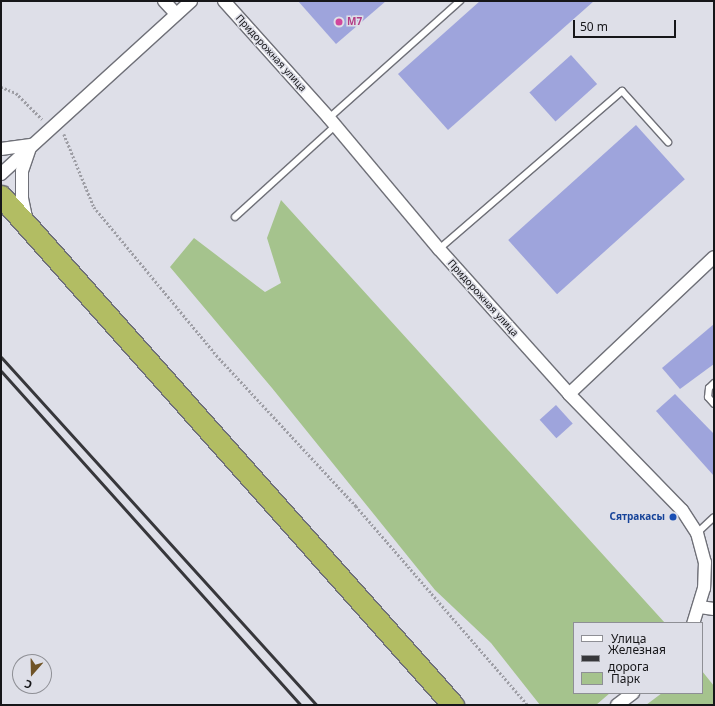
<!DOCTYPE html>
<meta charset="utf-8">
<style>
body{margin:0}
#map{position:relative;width:715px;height:706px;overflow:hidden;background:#dedfe8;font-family:"Noto Sans",sans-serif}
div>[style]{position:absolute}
.green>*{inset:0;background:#a5c38d}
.building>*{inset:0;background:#9ea4dc;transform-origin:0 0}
.path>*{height:2.5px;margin-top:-1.25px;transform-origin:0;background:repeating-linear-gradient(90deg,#9e9ea5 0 2px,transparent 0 4px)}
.roads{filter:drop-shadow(1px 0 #6f7078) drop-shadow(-1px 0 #6f7078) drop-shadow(0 1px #6f7078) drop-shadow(0 -1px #6f7078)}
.lane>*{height:6px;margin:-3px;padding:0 3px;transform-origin:3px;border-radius:3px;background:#fff}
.street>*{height:12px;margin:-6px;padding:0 6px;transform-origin:6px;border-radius:6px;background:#fff}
.highway>*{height:21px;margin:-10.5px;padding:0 10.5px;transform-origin:10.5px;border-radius:10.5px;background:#b2bd63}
.rail>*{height:3px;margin:-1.5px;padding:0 1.5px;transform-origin:1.5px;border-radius:1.5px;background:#37373b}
.dots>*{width:11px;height:11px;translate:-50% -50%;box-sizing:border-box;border:2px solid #dedfe8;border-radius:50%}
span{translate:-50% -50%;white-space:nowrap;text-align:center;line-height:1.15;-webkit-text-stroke:3px #dedfe8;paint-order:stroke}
.hotel-label{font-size:10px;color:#b23c85;font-weight:700}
.left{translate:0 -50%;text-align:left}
.street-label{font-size:10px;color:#161619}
.transit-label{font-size:10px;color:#164399;font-weight:700}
.right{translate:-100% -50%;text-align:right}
.frame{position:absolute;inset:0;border:2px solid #161619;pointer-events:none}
.legend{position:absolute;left:573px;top:622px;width:130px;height:72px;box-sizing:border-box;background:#dedfe8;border:1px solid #8e8f95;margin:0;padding:5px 7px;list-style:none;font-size:12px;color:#161619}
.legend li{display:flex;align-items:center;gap:8px;height:20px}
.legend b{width:20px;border:1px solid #8e8f95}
.north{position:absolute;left:12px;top:654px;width:40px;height:40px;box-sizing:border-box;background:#dedfe8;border:1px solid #8e8f95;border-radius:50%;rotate:200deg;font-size:11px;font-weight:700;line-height:16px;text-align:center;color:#161619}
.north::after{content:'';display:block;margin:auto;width:14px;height:18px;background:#6f5326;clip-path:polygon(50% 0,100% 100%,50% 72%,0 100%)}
.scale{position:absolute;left:573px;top:20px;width:103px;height:18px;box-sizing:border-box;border:2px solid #161619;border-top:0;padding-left:5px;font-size:12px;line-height:14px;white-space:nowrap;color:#161619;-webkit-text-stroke:3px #dedfe8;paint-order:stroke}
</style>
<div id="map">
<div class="green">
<i style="clip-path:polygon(281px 200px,665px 623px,574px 623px,574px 693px,610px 693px,596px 705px,540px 705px,491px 643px,435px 590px,272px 388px,170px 267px,194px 238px,265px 292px,281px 283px,267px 238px)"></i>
<i style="clip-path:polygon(702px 671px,714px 686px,714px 705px,646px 705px,662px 693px,702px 693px)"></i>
</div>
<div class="building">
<i style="clip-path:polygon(298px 1px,386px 1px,336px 44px)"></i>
<i style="clip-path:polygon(480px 1px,594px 1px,448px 130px,398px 74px)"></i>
<i style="left:571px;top:55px;width:39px;height:56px;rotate:48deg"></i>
<i style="left:636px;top:125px;width:73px;height:172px;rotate:48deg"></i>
<i style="clip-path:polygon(714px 324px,714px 364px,680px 389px,662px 368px)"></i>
<i style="clip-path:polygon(675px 394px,714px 434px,714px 476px,656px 411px)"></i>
<i style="left:556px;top:405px;width:25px;height:22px;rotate:48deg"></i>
</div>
<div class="path">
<i style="left:1px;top:87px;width:16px;rotate:22deg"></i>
<i style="left:16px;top:93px;width:37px;rotate:45deg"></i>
<i style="left:64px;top:134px;width:79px;rotate:67.7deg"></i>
<i style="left:94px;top:207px;width:196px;rotate:50.4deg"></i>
<i style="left:219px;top:358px;width:202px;rotate:47.2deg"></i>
<i style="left:356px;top:506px;width:263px;rotate:49.2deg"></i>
</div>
<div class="roads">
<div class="lane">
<i style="left:329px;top:118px;width:176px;rotate:-41.8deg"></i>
<i style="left:235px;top:217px;width:135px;rotate:-42.3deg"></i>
<i style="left:439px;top:249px;width:242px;rotate:-40.8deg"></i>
<i style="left:622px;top:91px;width:69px;rotate:48deg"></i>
<i style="left:714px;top:383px;width:7px;rotate:135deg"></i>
<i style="left:709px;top:388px;width:9px;rotate:96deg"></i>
<i style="left:708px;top:397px;width:9px;rotate:49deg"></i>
<i style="left:697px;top:533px;width:23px;rotate:-43deg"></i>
</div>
<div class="street">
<i style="left:164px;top:1px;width:16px;rotate:47deg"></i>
<i style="left:224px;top:1px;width:157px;rotate:48.1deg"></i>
<i style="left:329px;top:118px;width:171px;rotate:50deg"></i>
<i style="left:439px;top:249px;width:195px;rotate:48.1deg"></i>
<i style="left:569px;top:394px;width:162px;rotate:45.8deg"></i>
<i style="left:682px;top:510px;width:27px;rotate:57deg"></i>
<i style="left:697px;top:533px;width:30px;rotate:75deg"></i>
<i style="left:705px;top:562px;width:26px;rotate:92deg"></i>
<i style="left:704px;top:588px;width:37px;rotate:107deg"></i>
<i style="left:1px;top:149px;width:30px;rotate:-8deg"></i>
<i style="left:1px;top:174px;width:257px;rotate:-42.3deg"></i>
<i style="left:27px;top:222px;width:25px;rotate:-102deg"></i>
<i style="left:22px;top:198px;width:27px;rotate:-90deg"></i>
<i style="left:22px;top:171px;width:24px;rotate:-71deg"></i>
<i style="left:569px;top:394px;width:199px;rotate:-43.4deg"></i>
<i style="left:700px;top:607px;width:14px;rotate:8deg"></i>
<i style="left:617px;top:705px;width:20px;rotate:-37deg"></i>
</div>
<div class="highway">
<i style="left:1px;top:196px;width:681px;rotate:48.39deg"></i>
</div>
</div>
<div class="rail">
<i style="left:1px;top:357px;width:469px;rotate:47.8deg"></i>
<i style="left:1px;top:371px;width:449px;rotate:48.1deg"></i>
</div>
<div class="dots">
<i style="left:339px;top:22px;background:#d1479c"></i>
<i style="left:673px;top:517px;background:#1a4fb4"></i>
</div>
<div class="hotel-label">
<span class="left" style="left:347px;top:22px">М7</span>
</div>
<div class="street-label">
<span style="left:271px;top:53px;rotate:48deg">Придорожная улица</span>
<span style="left:483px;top:298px;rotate:48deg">Придорожная улица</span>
</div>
<div class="transit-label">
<span class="right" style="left:665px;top:517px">Сятракасы</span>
</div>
<div class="frame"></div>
<ul class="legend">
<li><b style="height:5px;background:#fff"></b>Улица</li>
<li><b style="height:5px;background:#37373b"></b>Железная дорога</li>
<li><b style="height:11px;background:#a5c38d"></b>Парк</li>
</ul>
<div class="north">С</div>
<div class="scale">50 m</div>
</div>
